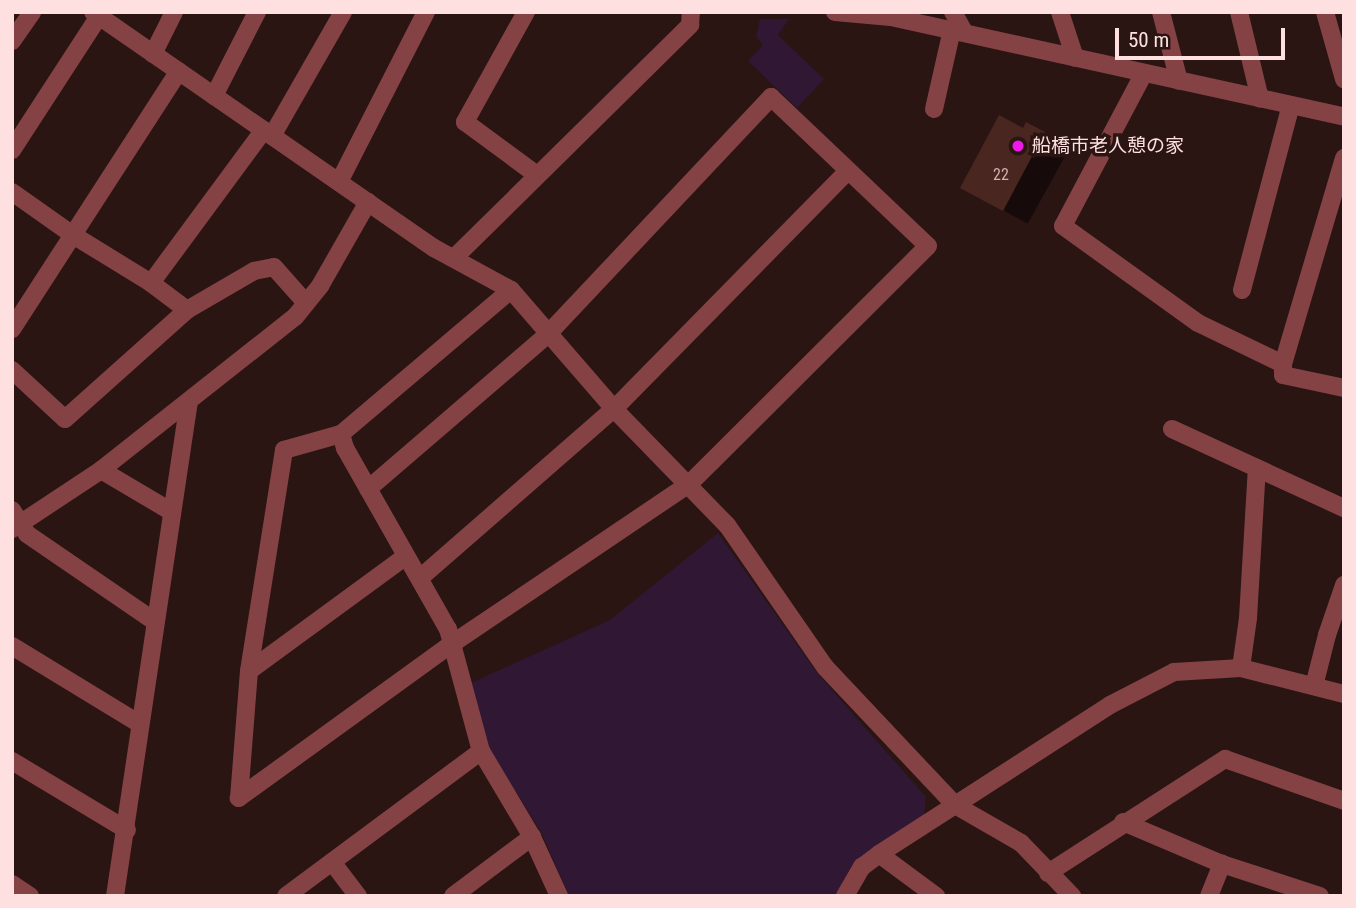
<!DOCTYPE html>
<meta charset="utf-8">
<style>
body{margin:0}
#map{position:relative;width:1356px;height:908px;overflow:hidden;background:#2a1513;font-family:"Roboto Condensed","Noto Sans JP",sans-serif}
div>[style]{position:absolute}
.green>*{inset:0;background:#301734}
.shadow>*{inset:0;background:#0007;transform-origin:0 0}
.building>*{inset:0;background:#4a2621}
.minor>*{height:18px;margin:-9px;padding:0 9px;transform-origin:9px;border-radius:9px;background:#854245}
.dots>*{width:19px;height:19px;translate:-50% -50%;box-sizing:border-box;border:4px solid #2a1513;border-radius:50%}
span{translate:-50% -50%;white-space:nowrap;text-align:center;line-height:1.15;-webkit-text-stroke:7px #2a1513;paint-order:stroke}
.number-label{font-size:16px;color:#d0b2b0}
.number-label span{-webkit-text-stroke-width:0}
.poi-label{font-size:19px;color:#fde0df}
.left{translate:0 -50%;text-align:left}
.frame{position:absolute;inset:0;border:14px solid #fde0df;pointer-events:none}
.scale{position:absolute;left:1115px;top:28px;width:170px;height:32px;box-sizing:border-box;border:4px solid #fde0df;border-top:0;padding-left:9px;font-size:21px;line-height:24px;white-space:nowrap;color:#fde0df;-webkit-text-stroke:5px #2a1513;paint-order:stroke}
</style>
<div id="map">
<div class="green">
<i style="clip-path:polygon(760px 19px,789px 19px,778px 35px,824px 79px,797px 108px,748px 61px,763px 45px,756px 37px)"></i>
<i style="clip-path:polygon(718px 533px,817px 673px,926px 797px,924px 816px,875px 847px,852px 865px,835px 896px,569px 896px,541px 832px,488px 747px,471px 683px,610px 620px)"></i>
</div>
<div class="shadow">
<i style="left:1027px;top:124px;width:49px;height:87px;rotate:29deg"></i>
</div>
<div class="building">
<i style="clip-path:polygon(999px 115px,1023px 128px,1026px 122px,1045px 132px,1003px 211px,960px 188px)"></i>
</div>
<div class="minor">
<i style="left:93px;top:12px;width:415px;rotate:34.7deg"></i>
<i style="left:434px;top:248px;width:88px;rotate:28.6deg"></i>
<i style="left:511px;top:290px;width:157px;rotate:49.1deg"></i>
<i style="left:614px;top:409px;width:162px;rotate:45.8deg"></i>
<i style="left:727px;top:525px;width:173px;rotate:55.4deg"></i>
<i style="left:825px;top:667px;width:190px;rotate:46.7deg"></i>
<i style="left:955px;top:805px;width:76px;rotate:29.9deg"></i>
<i style="left:1021px;top:843px;width:74px;rotate:46.1deg"></i>
<i style="left:526px;top:12px;width:126px;rotate:119deg"></i>
<i style="left:465px;top:122px;width:89px;rotate:36.4deg"></i>
<i style="left:835px;top:12px;width:56px;rotate:5.1deg"></i>
<i style="left:891px;top:17px;width:464px;rotate:12.4deg"></i>
<i style="left:953px;top:12px;width:23px;rotate:61deg"></i>
<i style="left:1060px;top:12px;width:48px;rotate:71.9deg"></i>
<i style="left:1161px;top:12px;width:71px;rotate:75.4deg"></i>
<i style="left:1239px;top:12px;width:89px;rotate:76.4deg"></i>
<i style="left:1325px;top:12px;width:70px;rotate:74.2deg"></i>
<i style="left:12px;top:41px;width:35px;rotate:-55deg"></i>
<i style="left:153px;top:54px;width:47px;rotate:-63.4deg"></i>
<i style="left:1144px;top:73px;width:173px;rotate:117.9deg"></i>
<i style="left:1063px;top:226px;width:166px;rotate:35.7deg"></i>
<i style="left:1198px;top:323px;width:94px;rotate:25.8deg"></i>
<i style="left:1283px;top:364px;width:215px;rotate:-73.5deg"></i>
<i style="left:214px;top:96px;width:94px;rotate:-62.9deg"></i>
<i style="left:934px;top:109px;width:81px;rotate:-77.2deg"></i>
<i style="left:272px;top:136px;width:143px;rotate:-60.2deg"></i>
<i style="left:12px;top:150px;width:160px;rotate:-57deg"></i>
<i style="left:339px;top:182px;width:191px;rotate:-62.9deg"></i>
<i style="left:12px;top:192px;width:75px;rotate:35.2deg"></i>
<i style="left:73px;top:235px;width:92px;rotate:31.6deg"></i>
<i style="left:151px;top:283px;width:45px;rotate:36.9deg"></i>
<i style="left:454px;top:258px;width:332px;rotate:-44.6deg"></i>
<i style="left:690px;top:25px;width:13px;rotate:-86deg"></i>
<i style="left:151px;top:283px;width:190px;rotate:-53.6deg"></i>
<i style="left:1242px;top:290px;width:191px;rotate:-75.2deg"></i>
<i style="left:12px;top:329px;width:307px;rotate:-57.1deg"></i>
<i style="left:1283px;top:364px;width:11px;rotate:90deg"></i>
<i style="left:1283px;top:375px;width:62px;rotate:12deg"></i>
<i style="left:12px;top:370px;width:72px;rotate:42.8deg"></i>
<i style="left:65px;top:419px;width:164px;rotate:-41.8deg"></i>
<i style="left:187px;top:310px;width:78px;rotate:-30.2deg"></i>
<i style="left:254px;top:271px;width:20px;rotate:-11deg"></i>
<i style="left:274px;top:267px;width:48px;rotate:48.4deg"></i>
<i style="left:1172px;top:429px;width:189px;rotate:24.7deg"></i>
<i style="left:341px;top:434px;width:15px;rotate:74deg"></i>
<i style="left:345px;top:448px;width:208px;rotate:60.4deg"></i>
<i style="left:448px;top:629px;width:126px;rotate:74.9deg"></i>
<i style="left:481px;top:751px;width:100px;rotate:59.3deg"></i>
<i style="left:532px;top:837px;width:65px;rotate:65.4deg"></i>
<i style="left:101px;top:470px;width:82px;rotate:30.6deg"></i>
<i style="left:368px;top:489px;width:236px;rotate:-40.7deg"></i>
<i style="left:547px;top:335px;width:327px;rotate:-46.7deg"></i>
<i style="left:771px;top:97px;width:216px;rotate:43.5deg"></i>
<i style="left:928px;top:246px;width:337px;rotate:135.1deg"></i>
<i style="left:689px;top:484px;width:288px;rotate:146deg"></i>
<i style="left:450px;top:645px;width:261px;rotate:144.1deg"></i>
<i style="left:239px;top:798px;width:127px;rotate:-85.5deg"></i>
<i style="left:249px;top:671px;width:224px;rotate:-81deg"></i>
<i style="left:284px;top:450px;width:59px;rotate:-15.7deg"></i>
<i style="left:341px;top:434px;width:223px;rotate:-40.3deg"></i>
<i style="left:12px;top:510px;width:28px;rotate:58deg"></i>
<i style="left:27px;top:534px;width:154px;rotate:34.4deg"></i>
<i style="left:12px;top:529px;width:107px;rotate:-33.5deg"></i>
<i style="left:101px;top:470px;width:247px;rotate:-38.3deg"></i>
<i style="left:295px;top:317px;width:40px;rotate:-51deg"></i>
<i style="left:320px;top:286px;width:97px;rotate:-60.3deg"></i>
<i style="left:420px;top:578px;width:257px;rotate:-41.1deg"></i>
<i style="left:614px;top:409px;width:334px;rotate:-45.5deg"></i>
<i style="left:12px;top:646px;width:150px;rotate:31.4deg"></i>
<i style="left:1241px;top:668px;width:50px;rotate:-82deg"></i>
<i style="left:1248px;top:618px;width:150px;rotate:-86.6deg"></i>
<i style="left:249px;top:671px;width:193px;rotate:-36.2deg"></i>
<i style="left:1314px;top:686px;width:53px;rotate:-75.7deg"></i>
<i style="left:1327px;top:635px;width:53px;rotate:-71.2deg"></i>
<i style="left:12px;top:761px;width:134px;rotate:31deg"></i>
<i style="left:1123px;top:822px;width:108px;rotate:23deg"></i>
<i style="left:1222px;top:864px;width:103px;rotate:18.1deg"></i>
<i style="left:879px;top:854px;width:71px;rotate:36.4deg"></i>
<i style="left:332px;top:862px;width:43px;rotate:52.6deg"></i>
<i style="left:1048px;top:873px;width:211px;rotate:-32.8deg"></i>
<i style="left:1225px;top:759px;width:126px;rotate:19.4deg"></i>
<i style="left:12px;top:884px;width:22px;rotate:34deg"></i>
<i style="left:115px;top:896px;width:500px;rotate:-81.5deg"></i>
<i style="left:286px;top:896px;width:243px;rotate:-36.6deg"></i>
<i style="left:453px;top:896px;width:99px;rotate:-36.8deg"></i>
<i style="left:845px;top:896px;width:34px;rotate:-60deg"></i>
<i style="left:862px;top:867px;width:21px;rotate:-37deg"></i>
<i style="left:879px;top:854px;width:275px;rotate:-32.8deg"></i>
<i style="left:1110px;top:705px;width:72px;rotate:-27.3deg"></i>
<i style="left:1174px;top:672px;width:67px;rotate:-3.4deg"></i>
<i style="left:1241px;top:668px;width:106px;rotate:14.2deg"></i>
<i style="left:1209px;top:896px;width:35px;rotate:-68deg"></i>
</div>
<div class="dots">
<i style="left:1018px;top:146px;background:#ee19e9"></i>
</div>
<div class="number-label">
<span style="left:1001px;top:175px">22</span>
</div>
<div class="poi-label">
<span class="left" style="left:1032px;top:146px">船橋市老人憩の家</span>
</div>
<div class="frame"></div>
<div class="scale">50 m</div>
</div>
